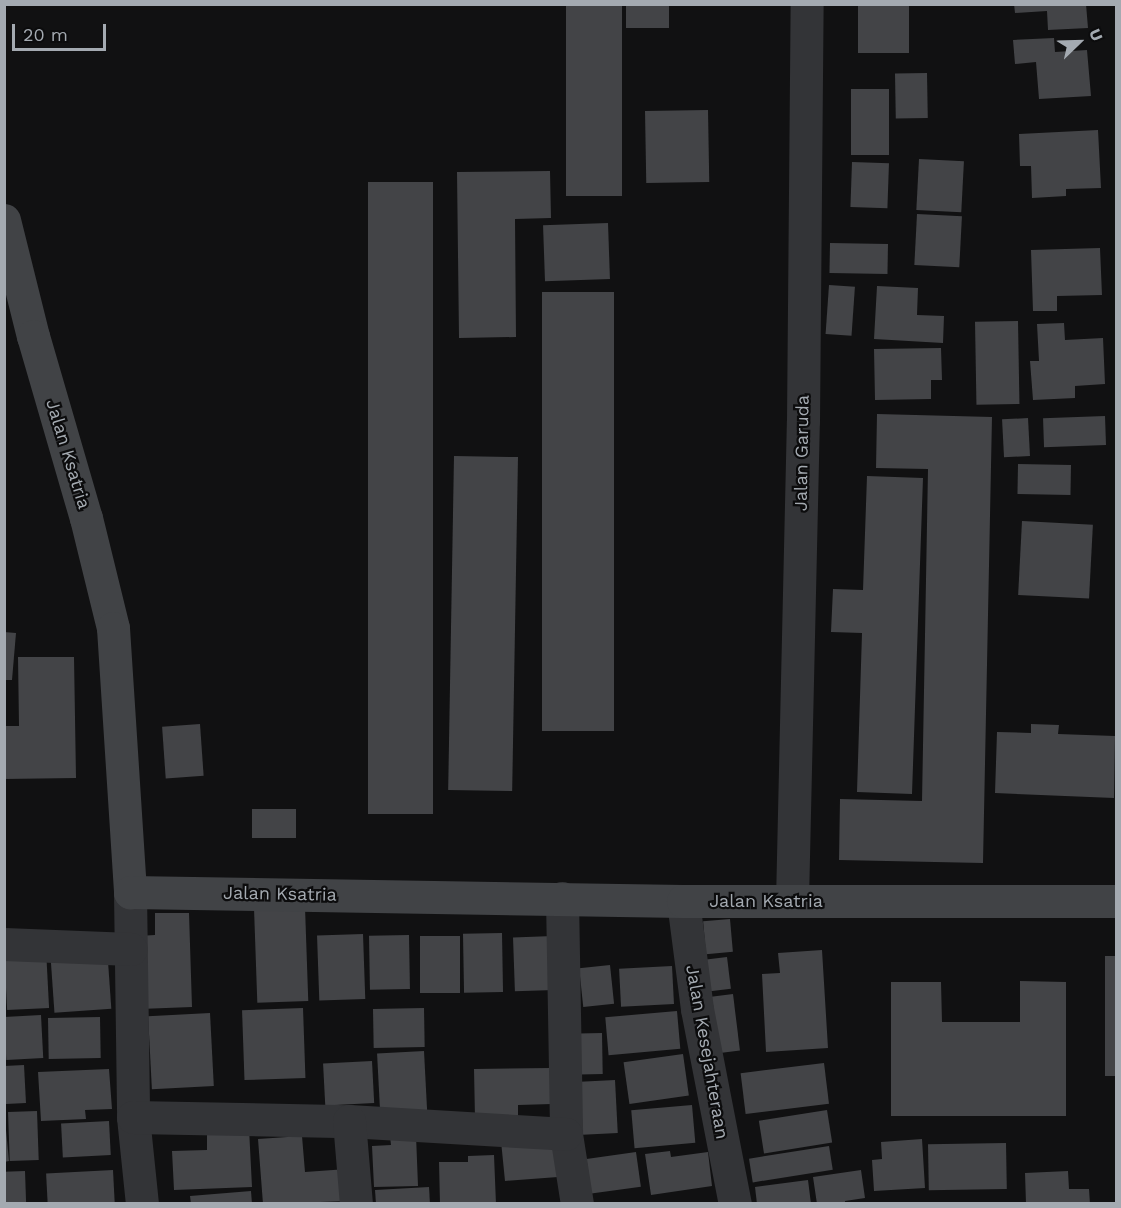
<!DOCTYPE html>
<style>
body{margin:0}
#map{position:relative;width:1121px;height:1208px;overflow:hidden;background:#111112;font-family:"Work Sans",sans-serif}
div>[style]{position:absolute}
.building>*{inset:0;background:#434447;transform-origin:0 0}
.street>*{height:33px;margin:-16.5px;padding:0 16.5px;transform-origin:16.5px;border-radius:16.5px;background:#333437}
.secondary>*{height:33px;margin:-16.5px;padding:0 16.5px;transform-origin:16.5px;border-radius:16.5px;background:#414346}
span{translate:-50% -50%;white-space:nowrap;text-align:center;line-height:1.15;-webkit-text-stroke:4.5px #0c0c0d;paint-order:stroke}
.street-label{font-size:18px;color:#a4aab1}
.frame{position:absolute;inset:0;border:6px solid #a4aab1;pointer-events:none}
.north{position:absolute;left:1049px;top:12px;width:60px;height:60px;-webkit-text-stroke:4px #0c0c0d;paint-order:stroke;rotate:67deg;font-size:16px;font-weight:700;line-height:24px;text-align:center;color:#a4aab1}
.north::after{content:'';display:block;margin:auto;width:21px;height:27px;background:#a4aab1;clip-path:polygon(50% 0,100% 100%,50% 72%,0 100%)}
.scale{position:absolute;left:12px;top:24px;width:94px;height:27px;box-sizing:border-box;border:3px solid #a4aab1;border-top:0;padding-left:8px;font-size:18px;line-height:21px;white-space:nowrap;color:#a4aab1;-webkit-text-stroke:4px #0c0c0d;paint-order:stroke}
</style>
<div id="map">
<div class="building">
<i style="left:566px;top:4px;width:56px;height:192px"></i>
<i style="left:626px;top:4px;width:43px;height:24px"></i>
<i style="left:858px;top:4px;width:51px;height:49px"></i>
<i style="clip-path:polygon(1014px 4px,1086px 4px,1088px 28px,1048px 30px,1047px 11px,1015px 13px)"></i>
<i style="clip-path:polygon(1054px 38px,1055px 52px,1087px 50px,1091px 96px,1039px 99px,1036px 62px,1015px 64px,1013px 40px)"></i>
<i style="left:927px;top:73px;width:45px;height:32px;rotate:89deg"></i>
<i style="left:851px;top:89px;width:38px;height:66px"></i>
<i style="left:708px;top:110px;width:72px;height:63px;rotate:89deg"></i>
<i style="clip-path:polygon(1098px 130px,1101px 188px,1066px 189px,1066px 196px,1032px 198px,1031px 166px,1020px 166px,1019px 134px)"></i>
<i style="left:919px;top:159px;width:45px;height:51px;rotate:3deg"></i>
<i style="left:852px;top:162px;width:37px;height:45px;rotate:2deg"></i>
<i style="clip-path:polygon(550px 171px,551px 218px,515px 219px,516px 337px,459px 338px,457px 172px)"></i>
<i style="left:433px;top:182px;width:632px;height:65px;rotate:90deg"></i>
<i style="left:917px;top:214px;width:45px;height:51px;rotate:3deg"></i>
<i style="left:608px;top:223px;width:56px;height:65px;rotate:88deg"></i>
<i style="left:830px;top:243px;width:58px;height:30px;rotate:1deg"></i>
<i style="clip-path:polygon(1100px 248px,1102px 295px,1057px 296px,1057px 311px,1033px 311px,1031px 250px)"></i>
<i style="left:829px;top:285px;width:26px;height:49px;rotate:4deg"></i>
<i style="clip-path:polygon(877px 286px,918px 288px,917px 315px,944px 316px,943px 343px,874px 339px)"></i>
<i style="left:542px;top:292px;width:72px;height:439px"></i>
<i style="left:1018px;top:321px;width:83px;height:43px;rotate:89deg"></i>
<i style="clip-path:polygon(1064px 323px,1065px 340px,1103px 338px,1105px 384px,1075px 386px,1075px 398px,1033px 400px,1030px 361px,1039px 361px,1037px 324px)"></i>
<i style="clip-path:polygon(941px 348px,942px 380px,931px 380px,931px 399px,875px 400px,874px 349px)"></i>
<i style="clip-path:polygon(877px 414px,992px 417px,983px 863px,839px 860px,840px 799px,922px 801px,928px 469px,876px 468px)"></i>
<i style="left:1105px;top:416px;width:29px;height:62px;rotate:88deg"></i>
<i style="left:1028px;top:418px;width:38px;height:26px;rotate:87deg"></i>
<i style="left:454px;top:456px;width:64px;height:334px;rotate:1deg"></i>
<i style="left:1018px;top:464px;width:53px;height:30px;rotate:1deg"></i>
<i style="clip-path:polygon(867px 476px,923px 478px,912px 794px,857px 792px,862px 633px,831px 632px,833px 589px,863px 590px)"></i>
<i style="left:1022px;top:521px;width:71px;height:74px;rotate:3deg"></i>
<i style="clip-path:polygon(4px 632px,16px 633px,12px 680px,4px 680px)"></i>
<i style="clip-path:polygon(18px 657px,74px 657px,76px 778px,4px 779px,4px 726px,19px 726px)"></i>
<i style="left:200px;top:724px;width:52px;height:38px;rotate:86deg"></i>
<i style="clip-path:polygon(1031px 724px,1059px 725px,1058px 734px,1115px 736px,1114px 798px,995px 793px,997px 732px,1031px 733px)"></i>
<i style="left:252px;top:809px;width:44px;height:29px"></i>
<i style="left:305px;top:907px;width:94px;height:51px;rotate:88deg"></i>
<i style="clip-path:polygon(155px 913px,189px 913px,192px 1007px,140px 1009px,138px 936px,155px 935px)"></i>
<i style="left:730px;top:919px;width:33px;height:27px;rotate:85deg"></i>
<i style="left:502px;top:933px;width:59px;height:39px;rotate:89deg"></i>
<i style="left:363px;top:934px;width:65px;height:46px;rotate:88deg"></i>
<i style="left:409px;top:935px;width:54px;height:40px;rotate:89deg"></i>
<i style="left:420px;top:936px;width:40px;height:57px"></i>
<i style="left:553px;top:936px;width:54px;height:40px;rotate:88deg"></i>
<i style="left:107px;top:947px;width:62px;height:57px;rotate:86deg"></i>
<i style="left:46px;top:949px;width:59px;height:42px;rotate:87deg"></i>
<i style="clip-path:polygon(822px 950px,828px 1048px,766px 1052px,762px 974px,780px 973px,778px 953px)"></i>
<i style="left:1105px;top:956px;width:11px;height:120px"></i>
<i style="left:727px;top:957px;width:32px;height:25px;rotate:83deg"></i>
<i style="left:610px;top:965px;width:39px;height:31px;rotate:84deg"></i>
<i style="left:672px;top:966px;width:38px;height:53px;rotate:87deg"></i>
<i style="clip-path:polygon(1020px 981px,1066px 982px,1066px 1116px,891px 1116px,891px 982px,941px 982px,942px 1022px,1020px 1022px)"></i>
<i style="left:733px;top:994px;width:57px;height:24px;rotate:83deg"></i>
<i style="left:303px;top:1008px;width:70px;height:61px;rotate:88deg"></i>
<i style="left:424px;top:1008px;width:39px;height:51px;rotate:89deg"></i>
<i style="left:677px;top:1011px;width:38px;height:72px;rotate:85deg"></i>
<i style="left:210px;top:1013px;width:73px;height:62px;rotate:87deg"></i>
<i style="left:41px;top:1015px;width:43px;height:37px;rotate:87deg"></i>
<i style="left:100px;top:1017px;width:41px;height:52px;rotate:89deg"></i>
<i style="left:602px;top:1033px;width:41px;height:23px;rotate:89deg"></i>
<i style="left:424px;top:1051px;width:59px;height:47px;rotate:87deg"></i>
<i style="left:683px;top:1054px;width:42px;height:60px;rotate:82deg"></i>
<i style="left:372px;top:1061px;width:42px;height:49px;rotate:87deg"></i>
<i style="left:824px;top:1063px;width:41px;height:84px;rotate:83deg"></i>
<i style="left:24px;top:1065px;width:38px;height:20px;rotate:87deg"></i>
<i style="clip-path:polygon(551px 1068px,552px 1104px,518px 1105px,518px 1118px,475px 1119px,474px 1069px)"></i>
<i style="clip-path:polygon(109px 1069px,112px 1109px,85px 1110px,86px 1119px,41px 1121px,38px 1072px)"></i>
<i style="left:615px;top:1080px;width:53px;height:35px;rotate:87deg"></i>
<i style="left:692px;top:1105px;width:38px;height:61px;rotate:85deg"></i>
<i style="left:827px;top:1110px;width:33px;height:69px;rotate:81deg"></i>
<i style="left:37px;top:1111px;width:49px;height:29px;rotate:88deg"></i>
<i style="left:109px;top:1121px;width:34px;height:48px;rotate:87deg"></i>
<i style="clip-path:polygon(249px 1128px,252px 1187px,174px 1190px,172px 1151px,207px 1150px,207px 1129px)"></i>
<i style="clip-path:polygon(4px 1130px,6px 1130px,9px 1161px,4px 1162px)"></i>
<i style="clip-path:polygon(416px 1135px,418px 1186px,374px 1187px,372px 1146px,391px 1145px,390px 1136px)"></i>
<i style="clip-path:polygon(302px 1136px,305px 1172px,347px 1169px,349px 1201px,263px 1204px,258px 1139px)"></i>
<i style="clip-path:polygon(922px 1139px,925px 1188px,874px 1191px,872px 1160px,882px 1159px,881px 1142px)"></i>
<i style="clip-path:polygon(501px 1141px,555px 1142px,558px 1177px,505px 1181px)"></i>
<i style="left:1006px;top:1143px;width:46px;height:78px;rotate:89deg"></i>
<i style="left:829px;top:1146px;width:24px;height:81px;rotate:81deg"></i>
<i style="clip-path:polygon(670px 1151px,671px 1157px,708px 1152px,712px 1186px,651px 1195px,645px 1154px)"></i>
<i style="left:636px;top:1152px;width:35px;height:50px;rotate:82deg"></i>
<i style="clip-path:polygon(494px 1155px,496px 1204px,440px 1204px,439px 1162px,468px 1162px,468px 1156px)"></i>
<i style="left:113px;top:1170px;width:34px;height:67px;rotate:87deg"></i>
<i style="clip-path:polygon(861px 1170px,865px 1198px,845px 1201px,845px 1204px,817px 1204px,813px 1177px)"></i>
<i style="left:25px;top:1171px;width:33px;height:21px;rotate:88deg"></i>
<i style="clip-path:polygon(1068px 1171px,1069px 1189px,1089px 1189px,1090px 1204px,1026px 1204px,1025px 1173px)"></i>
<i style="clip-path:polygon(808px 1180px,811px 1204px,757px 1204px,755px 1187px)"></i>
<i style="clip-path:polygon(429px 1187px,430px 1204px,376px 1204px,375px 1190px)"></i>
<i style="clip-path:polygon(251px 1191px,252px 1204px,191px 1204px,190px 1196px)"></i>
</div>
<div class="street">
<i style="left:130px;top:892px;width:225px;rotate:89.2deg"></i>
<i style="left:133px;top:1117px;width:87px;rotate:84.1deg"></i>
<i style="left:562px;top:898px;width:236px;rotate:89deg"></i>
<i style="left:566px;top:1134px;width:71px;rotate:81.1deg"></i>
<i style="left:683px;top:901px;width:109px;rotate:82.6deg"></i>
<i style="left:697px;top:1009px;width:199px;rotate:79deg"></i>
<i style="left:792px;top:901px;width:480px;rotate:-88.7deg"></i>
<i style="left:803px;top:421px;width:417px;rotate:-89.5deg"></i>
<i style="left:4px;top:944px;width:127px;rotate:2.3deg"></i>
<i style="left:133px;top:1117px;width:216px;rotate:1.1deg"></i>
<i style="left:349px;top:1121px;width:217px;rotate:3.4deg"></i>
<i style="left:349px;top:1121px;width:83px;rotate:85.2deg"></i>
</div>
<div class="secondary">
<i style="left:4px;top:220px;width:120px;rotate:76deg"></i>
<i style="left:33px;top:336px;width:190px;rotate:73.8deg"></i>
<i style="left:86px;top:518px;width:113px;rotate:76.2deg"></i>
<i style="left:113px;top:628px;width:265px;rotate:86.3deg"></i>
<i style="left:130px;top:892px;width:553px;rotate:0.93deg"></i>
<i style="left:683px;top:901px;width:433px"></i>
</div>
<div class="street-label">
<span style="left:802px;top:453px;rotate:-89deg">Jalan Garuda</span>
<span style="left:68px;top:454px;rotate:73deg">Jalan Ksatria</span>
<span style="left:280px;top:894px;rotate:1deg">Jalan Ksatria</span>
<span style="left:766px;top:901px">Jalan Ksatria</span>
<span style="left:707px;top:1052px;rotate:80deg">Jalan Kesejahteraan</span>
</div>
<div class="frame"></div>
<div class="north">U</div>
<div class="scale">20 m</div>
</div>
